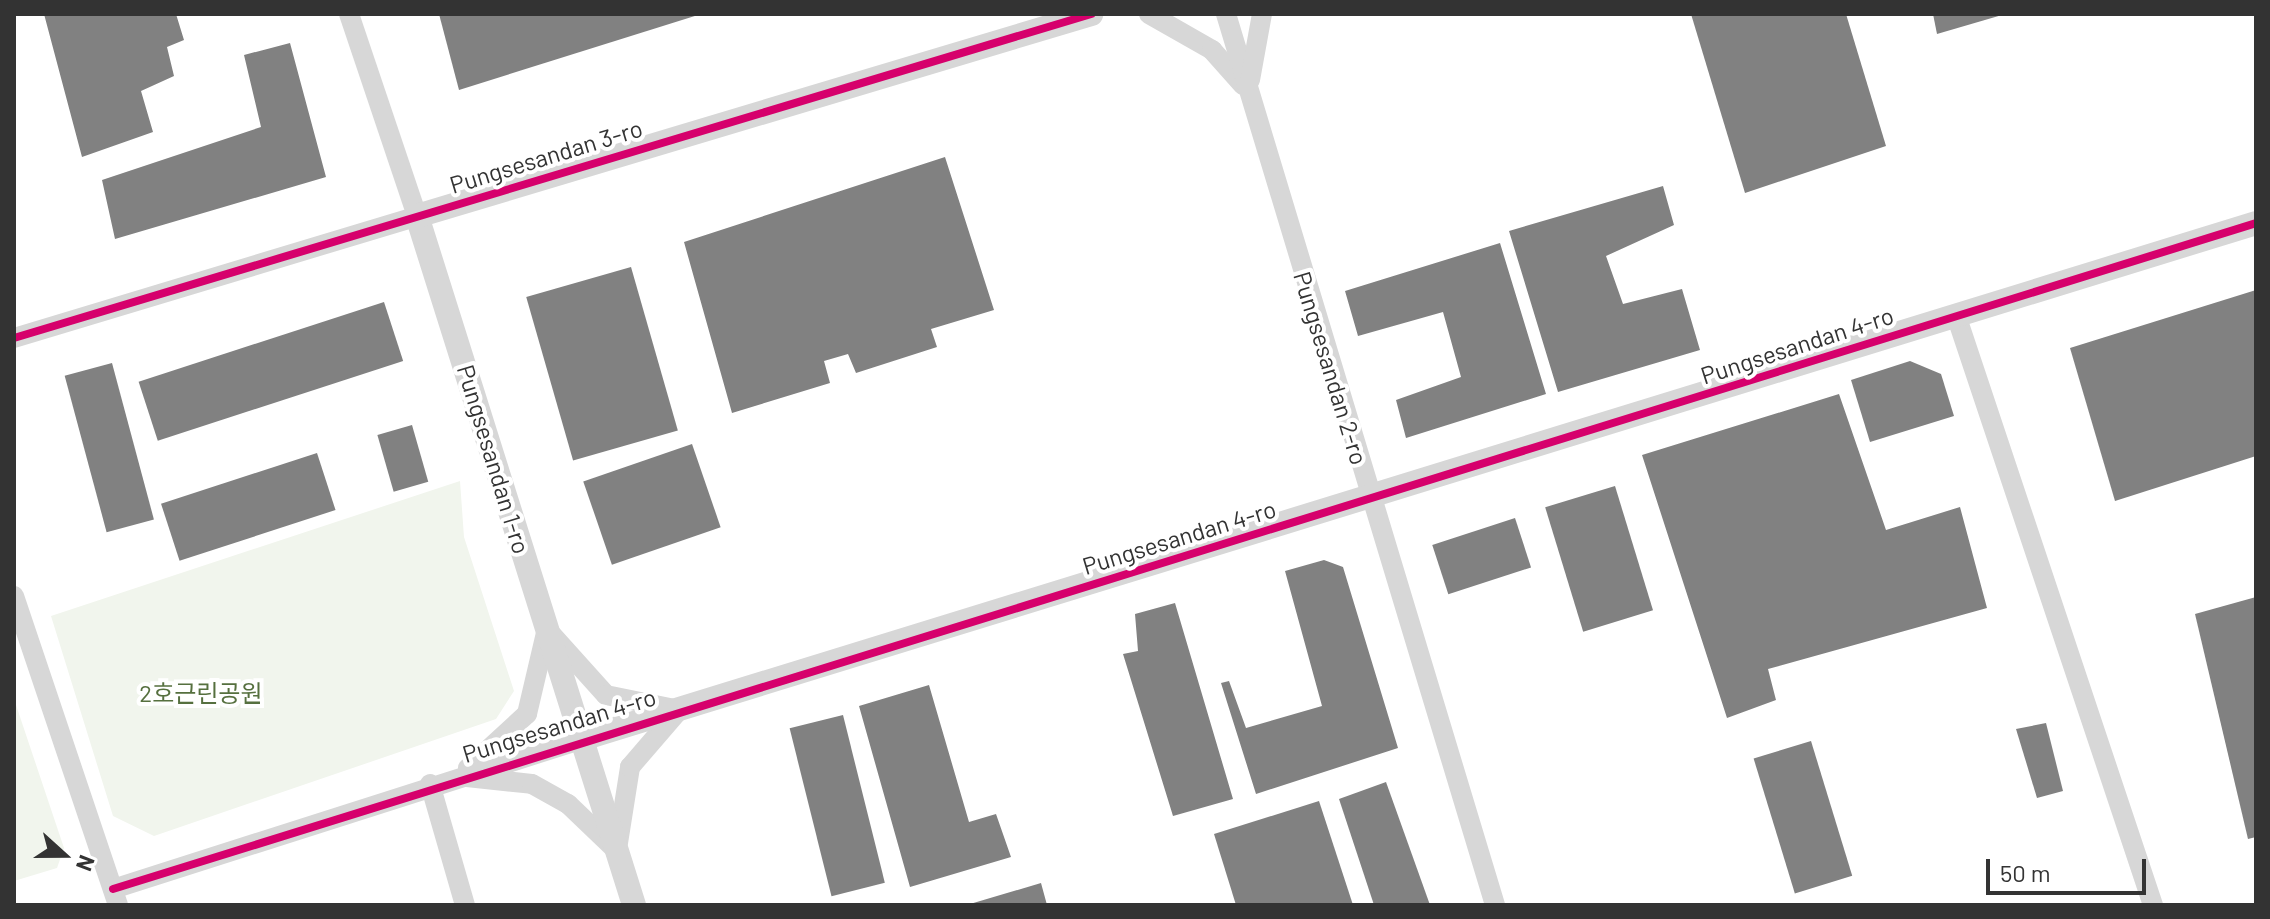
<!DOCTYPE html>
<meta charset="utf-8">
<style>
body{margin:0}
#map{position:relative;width:2270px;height:919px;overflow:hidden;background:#fff;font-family:Barlow,"Noto Sans KR",sans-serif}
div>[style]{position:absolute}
.green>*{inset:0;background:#f1f5ed}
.building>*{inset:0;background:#818181;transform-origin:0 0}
.minor>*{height:20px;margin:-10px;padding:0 10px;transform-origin:10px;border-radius:10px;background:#d7d7d7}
.tertiary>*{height:24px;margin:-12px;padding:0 12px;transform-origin:12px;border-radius:12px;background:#d7d7d7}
.cycleway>*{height:8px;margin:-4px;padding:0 4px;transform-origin:4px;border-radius:4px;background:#d6006c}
span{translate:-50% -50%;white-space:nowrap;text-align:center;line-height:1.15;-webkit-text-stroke:8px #fff;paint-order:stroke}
.street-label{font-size:24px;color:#333}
.park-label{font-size:24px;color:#56703f}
.frame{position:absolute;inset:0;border:16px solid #333;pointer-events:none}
.north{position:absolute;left:24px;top:815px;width:80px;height:80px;-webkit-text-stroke:6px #fff;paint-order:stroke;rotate:111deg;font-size:22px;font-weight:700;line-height:32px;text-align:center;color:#333}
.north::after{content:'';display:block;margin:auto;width:28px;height:36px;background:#333;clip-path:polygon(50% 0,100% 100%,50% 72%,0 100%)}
.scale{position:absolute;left:1986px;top:859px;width:160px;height:36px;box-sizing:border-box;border:4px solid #333;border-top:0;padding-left:10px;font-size:24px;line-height:28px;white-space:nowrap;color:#333;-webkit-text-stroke:6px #fff;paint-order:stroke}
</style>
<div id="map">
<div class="green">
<i style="clip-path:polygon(460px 481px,464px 537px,514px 691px,496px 719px,154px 836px,113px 816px,51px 616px)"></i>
<i style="clip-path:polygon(14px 699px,64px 848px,57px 868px,14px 881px)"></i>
</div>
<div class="building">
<i style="clip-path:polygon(44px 14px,176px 14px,184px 40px,167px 47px,174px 76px,141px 91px,153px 132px,82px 157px)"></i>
<i style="clip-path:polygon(439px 14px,698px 14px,698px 15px,459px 90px)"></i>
<i style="clip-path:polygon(1691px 14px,1846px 14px,1886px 146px,1745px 193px)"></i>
<i style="clip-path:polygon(1933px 14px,2002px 14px,2002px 15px,1937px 34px)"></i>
<i style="clip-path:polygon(290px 43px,326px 177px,115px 239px,102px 180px,261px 127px,244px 55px)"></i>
<i style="clip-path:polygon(945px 157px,994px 310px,931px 329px,937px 347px,856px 373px,848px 354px,824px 361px,830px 383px,732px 413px,684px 242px)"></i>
<i style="clip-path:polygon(1663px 186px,1674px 225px,1606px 256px,1623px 304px,1682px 289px,1700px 350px,1558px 392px,1509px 231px)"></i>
<i style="clip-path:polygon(1500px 243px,1546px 394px,1406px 438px,1396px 400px,1461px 377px,1443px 312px,1358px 336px,1345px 291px)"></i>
<i style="left:631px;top:267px;width:170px;height:109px;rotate:74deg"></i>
<i style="clip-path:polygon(2256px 290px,2256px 456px,2115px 501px,2070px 348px)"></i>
<i style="left:384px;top:302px;width:62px;height:258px;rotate:72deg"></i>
<i style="clip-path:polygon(1910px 361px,1941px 374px,1954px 416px,1870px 442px,1851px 380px)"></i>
<i style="left:112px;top:363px;width:162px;height:49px;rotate:75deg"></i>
<i style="clip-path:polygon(1839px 394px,1886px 530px,1960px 507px,1987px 608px,1768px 669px,1776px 700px,1727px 718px,1642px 455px)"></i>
<i style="left:412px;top:425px;width:59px;height:36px;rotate:74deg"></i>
<i style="left:692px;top:444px;width:88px;height:115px;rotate:71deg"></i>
<i style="left:317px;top:453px;width:60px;height:164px;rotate:72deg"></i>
<i style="left:1615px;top:486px;width:130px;height:73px;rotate:73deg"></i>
<i style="left:1515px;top:518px;width:52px;height:87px;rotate:72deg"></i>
<i style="clip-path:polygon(1324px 560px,1343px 567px,1398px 748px,1256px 794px,1221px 683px,1229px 681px,1246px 728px,1322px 706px,1285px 571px)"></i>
<i style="clip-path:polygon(2256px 597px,2256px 837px,2248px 839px,2195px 614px)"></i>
<i style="clip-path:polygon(1175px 603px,1233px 799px,1173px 816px,1123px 654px,1138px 651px,1135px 614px)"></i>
<i style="clip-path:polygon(929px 685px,969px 822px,996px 814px,1011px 857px,910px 887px,859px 706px)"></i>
<i style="left:843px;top:715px;width:173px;height:55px;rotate:76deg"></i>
<i style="clip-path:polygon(2046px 723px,2063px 791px,2037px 798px,2016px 729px)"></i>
<i style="left:1811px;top:741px;width:141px;height:60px;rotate:73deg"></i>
<i style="clip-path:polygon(1386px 782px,1430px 905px,1374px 905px,1339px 799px)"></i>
<i style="clip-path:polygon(1319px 801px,1353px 905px,1236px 905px,1214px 834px)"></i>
<i style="clip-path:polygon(1041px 883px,1047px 905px,970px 905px,970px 904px)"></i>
</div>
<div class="minor">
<i style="left:1149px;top:14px;width:73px;rotate:29.7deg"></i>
<i style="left:1212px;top:50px;width:47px;rotate:48.5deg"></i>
<i style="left:1226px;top:14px;width:931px;rotate:73.2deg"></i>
<i style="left:1250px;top:80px;width:67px;rotate:-79.7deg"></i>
<i style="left:1956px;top:315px;width:622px;rotate:71.54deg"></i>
<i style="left:14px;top:338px;width:421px;rotate:-16.8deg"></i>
<i style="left:417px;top:216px;width:213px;rotate:-108.6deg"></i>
<i style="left:14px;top:596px;width:326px;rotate:71.4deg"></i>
<i style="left:552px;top:635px;width:81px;rotate:48deg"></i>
<i style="left:606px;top:695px;width:70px;rotate:11.5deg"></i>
<i style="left:468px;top:768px;width:80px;rotate:-42.5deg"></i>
<i style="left:527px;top:714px;width:87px;rotate:-76.8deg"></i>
<i style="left:467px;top:777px;width:65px;rotate:6.1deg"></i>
<i style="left:532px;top:784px;width:41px;rotate:29.1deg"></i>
<i style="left:568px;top:804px;width:68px;rotate:43.8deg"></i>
<i style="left:430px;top:784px;width:126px;rotate:73.9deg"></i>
<i style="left:618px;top:843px;width:77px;rotate:-81deg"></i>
<i style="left:630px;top:767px;width:75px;rotate:-49.3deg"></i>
<i style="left:113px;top:889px;width:492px;rotate:-17.7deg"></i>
</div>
<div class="tertiary">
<i style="left:582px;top:739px;width:1752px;rotate:-17.13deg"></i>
<i style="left:634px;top:905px;width:722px;rotate:-107.48deg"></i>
<i style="left:417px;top:216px;width:704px;rotate:-16.68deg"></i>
</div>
<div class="cycleway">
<i style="left:14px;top:338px;width:1125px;rotate:-16.74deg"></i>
<i style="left:113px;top:889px;width:2244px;rotate:-17.26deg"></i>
</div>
<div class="street-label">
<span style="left:546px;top:156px;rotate:-17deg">Pungsesandan 3-ro</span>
<span style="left:1797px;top:345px;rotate:-18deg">Pungsesandan 4-ro</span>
<span style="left:1331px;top:368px;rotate:73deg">Pungsesandan 2-ro</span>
<span style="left:494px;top:459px;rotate:73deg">Pungsesandan 1-ro</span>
<span style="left:1179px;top:537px;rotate:-17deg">Pungsesandan 4-ro</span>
<span style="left:559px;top:725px;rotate:-17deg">Pungsesandan 4-ro</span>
</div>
<div class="park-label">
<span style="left:201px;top:693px">2호근린공원</span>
</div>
<div class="frame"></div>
<div class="north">N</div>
<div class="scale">50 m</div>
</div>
